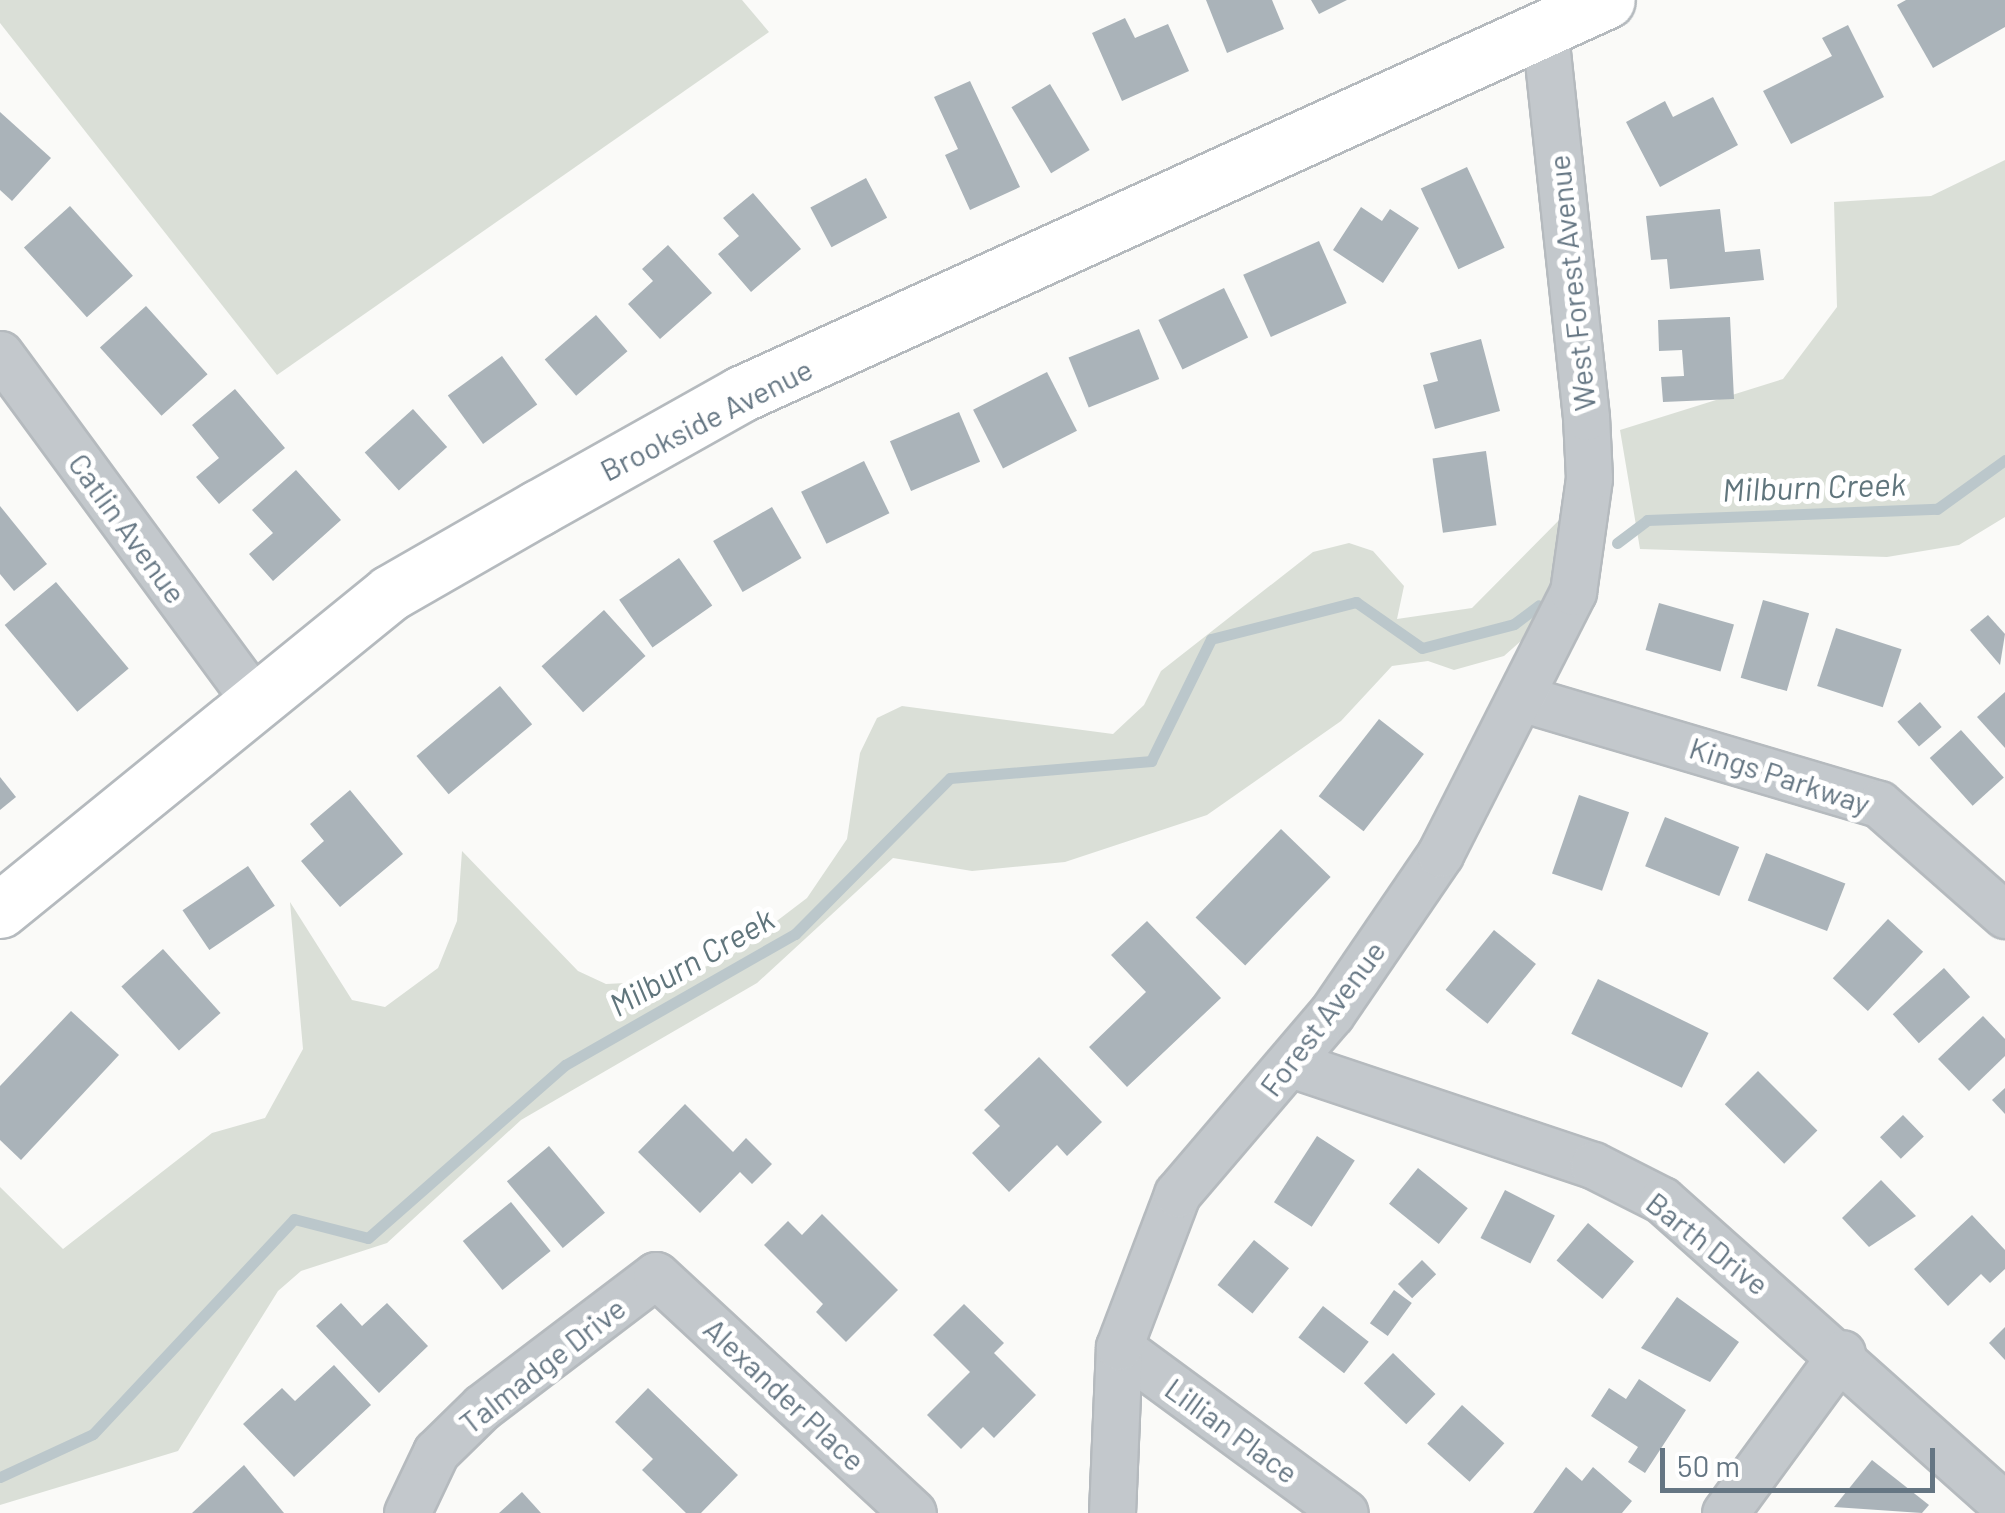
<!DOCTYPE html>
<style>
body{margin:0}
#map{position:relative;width:2005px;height:1513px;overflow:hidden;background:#fafaf8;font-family:Barlow,sans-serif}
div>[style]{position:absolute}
.green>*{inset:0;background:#dadfd7}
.stream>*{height:11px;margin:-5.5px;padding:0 5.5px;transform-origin:5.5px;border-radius:5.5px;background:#bbc7cb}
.building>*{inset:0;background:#aab3b9;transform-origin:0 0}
.roads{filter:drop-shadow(2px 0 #b5babe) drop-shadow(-2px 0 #b5babe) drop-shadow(0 2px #b5babe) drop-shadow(0 -2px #b5babe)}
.minor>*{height:45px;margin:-22.5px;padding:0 22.5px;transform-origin:22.5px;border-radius:22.5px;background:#c3c8cc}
.major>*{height:55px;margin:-27.5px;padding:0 27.5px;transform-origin:27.5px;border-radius:27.5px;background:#fff}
span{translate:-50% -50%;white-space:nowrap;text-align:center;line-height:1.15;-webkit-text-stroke:10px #fff;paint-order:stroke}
.street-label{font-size:30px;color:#657683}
.water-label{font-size:32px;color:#60757c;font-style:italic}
.scale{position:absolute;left:1660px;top:1448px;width:275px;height:45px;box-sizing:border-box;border:5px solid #657683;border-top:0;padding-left:12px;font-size:30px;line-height:35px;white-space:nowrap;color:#657683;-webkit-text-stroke:8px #fff;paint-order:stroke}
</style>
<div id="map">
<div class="green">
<i style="clip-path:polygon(0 0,742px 0,769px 32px,277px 375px,0 23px)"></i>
<i style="clip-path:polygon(2005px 160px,2005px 517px,1959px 545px,1887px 557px,1640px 549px,1620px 430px,1783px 379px,1837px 307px,1834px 202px,1931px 196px)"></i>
<i style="clip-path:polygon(1573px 506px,1549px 616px,1504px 656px,1454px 670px,1428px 661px,1392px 666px,1341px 721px,1207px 815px,1065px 862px,972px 871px,893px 858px,757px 983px,521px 1120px,387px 1243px,301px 1271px,278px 1291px,178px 1451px,0 1505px,0 1187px,63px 1249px,212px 1133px,265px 1118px,303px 1049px,290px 902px,352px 1000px,385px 1007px,438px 968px,457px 921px,462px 851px,578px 971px,606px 984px,665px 981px,727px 959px,807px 898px,847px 839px,860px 753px,877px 718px,902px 706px,1113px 734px,1144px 705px,1161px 671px,1313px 552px,1349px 543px,1373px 551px,1404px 586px,1397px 619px,1472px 608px)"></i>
</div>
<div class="stream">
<i style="left:1617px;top:543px;width:38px;rotate:-37deg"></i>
<i style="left:1647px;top:520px;width:290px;rotate:-2.2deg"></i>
<i style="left:1937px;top:509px;width:84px;rotate:-35.8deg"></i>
<i style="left:0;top:1477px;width:102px;rotate:-24.8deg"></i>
<i style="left:93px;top:1434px;width:294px;rotate:-46.9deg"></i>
<i style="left:294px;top:1219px;width:76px;rotate:14.4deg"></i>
<i style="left:368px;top:1238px;width:262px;rotate:-41.3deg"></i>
<i style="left:565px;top:1065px;width:265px;rotate:-29.7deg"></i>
<i style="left:795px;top:934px;width:220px;rotate:-45.2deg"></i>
<i style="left:950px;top:778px;width:202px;rotate:-4.8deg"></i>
<i style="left:1151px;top:761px;width:136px;rotate:-63.8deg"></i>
<i style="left:1211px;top:639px;width:150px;rotate:-14.3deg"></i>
<i style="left:1356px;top:602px;width:80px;rotate:34.9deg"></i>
<i style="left:1422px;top:648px;width:95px;rotate:-14.6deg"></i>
<i style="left:1514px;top:624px;width:31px;rotate:-37deg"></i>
</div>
<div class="building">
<i style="clip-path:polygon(1206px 0,1272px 0,1284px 29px,1227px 53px)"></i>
<i style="clip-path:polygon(1311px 0,1347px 0,1319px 14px)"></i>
<i style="clip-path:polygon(1906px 0,2005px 0,2005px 27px,1933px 68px,1897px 5px)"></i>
<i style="clip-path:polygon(1125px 18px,1135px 38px,1168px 24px,1189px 71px,1122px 101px,1092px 33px)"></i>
<i style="clip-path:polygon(1848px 25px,1884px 97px,1791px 144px,1763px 91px,1832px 56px,1822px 38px)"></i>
<i style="clip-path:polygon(970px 81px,1020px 187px,970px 210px,945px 155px,958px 149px,934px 97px)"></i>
<i style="left:1050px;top:84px;width:77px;height:45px;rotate:59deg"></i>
<i style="clip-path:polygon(1713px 97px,1738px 145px,1660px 187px,1626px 122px,1665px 101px,1673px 117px)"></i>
<i style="clip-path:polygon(0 112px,51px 158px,12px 201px,0 190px)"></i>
<i style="left:1467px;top:167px;width:89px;height:51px;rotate:65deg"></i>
<i style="left:866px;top:178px;width:45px;height:63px;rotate:62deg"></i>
<i style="clip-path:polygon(753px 193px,801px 249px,751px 292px,718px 254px,739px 236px,723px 218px)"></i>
<i style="left:70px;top:206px;width:94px;height:62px;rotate:48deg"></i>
<i style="clip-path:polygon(1361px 207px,1382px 221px,1390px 209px,1419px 228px,1383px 283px,1333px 250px)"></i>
<i style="clip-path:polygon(1720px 209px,1725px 252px,1760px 249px,1764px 280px,1670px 289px,1667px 259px,1651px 260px,1646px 216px)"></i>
<i style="left:1319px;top:241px;width:68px;height:83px;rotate:66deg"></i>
<i style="clip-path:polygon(668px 245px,712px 293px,660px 339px,628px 304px,653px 281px,642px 269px)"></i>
<i style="left:1224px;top:288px;width:55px;height:73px;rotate:64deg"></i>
<i style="left:146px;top:306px;width:92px;height:62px;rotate:48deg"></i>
<i style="left:596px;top:315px;width:48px;height:68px;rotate:49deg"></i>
<i style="clip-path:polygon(1730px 317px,1734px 399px,1663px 402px,1661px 377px,1684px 376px,1682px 350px,1659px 351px,1658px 320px)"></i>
<i style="left:1139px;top:329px;width:54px;height:76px;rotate:68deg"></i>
<i style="clip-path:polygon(1481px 339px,1500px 411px,1435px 429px,1423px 385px,1438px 381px,1430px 353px)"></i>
<i style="left:502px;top:356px;width:60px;height:67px;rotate:54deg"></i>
<i style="left:1047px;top:372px;width:66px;height:83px;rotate:63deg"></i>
<i style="clip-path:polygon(235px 389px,285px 448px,219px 504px,196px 477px,219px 458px,192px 425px)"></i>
<i style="left:413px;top:409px;width:51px;height:65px;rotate:48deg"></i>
<i style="left:959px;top:412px;width:54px;height:75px;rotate:67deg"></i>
<i style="left:1486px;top:451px;width:75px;height:54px;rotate:82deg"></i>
<i style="left:864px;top:461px;width:58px;height:70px;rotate:64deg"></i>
<i style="clip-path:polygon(296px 470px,341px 520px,273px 581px,249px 554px,273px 533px,252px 510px)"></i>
<i style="clip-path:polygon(0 506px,47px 564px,14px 591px,0 574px)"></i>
<i style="left:772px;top:507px;width:59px;height:68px;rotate:60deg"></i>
<i style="left:679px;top:558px;width:58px;height:73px;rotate:55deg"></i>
<i style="left:56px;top:582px;width:113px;height:67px;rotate:50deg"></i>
<i style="left:1763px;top:600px;width:48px;height:81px;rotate:16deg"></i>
<i style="left:1659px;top:603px;width:78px;height:49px;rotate:16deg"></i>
<i style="left:604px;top:610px;width:62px;height:84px;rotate:48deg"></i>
<i style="clip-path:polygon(1988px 615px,2005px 634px,2000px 665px,1970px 630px)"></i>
<i style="left:1836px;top:628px;width:69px;height:61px;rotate:18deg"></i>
<i style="left:500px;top:686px;width:50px;height:109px;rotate:50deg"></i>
<i style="clip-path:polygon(2005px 692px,2005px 748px,1977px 717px)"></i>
<i style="left:1920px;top:702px;width:33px;height:30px;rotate:49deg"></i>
<i style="left:1379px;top:719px;width:57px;height:98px;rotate:38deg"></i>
<i style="left:1961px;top:730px;width:64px;height:42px;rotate:48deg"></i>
<i style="clip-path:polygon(0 777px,16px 797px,0 810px)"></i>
<i style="clip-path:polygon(350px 790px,403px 854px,340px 907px,301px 861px,324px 841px,310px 824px)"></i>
<i style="left:1579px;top:795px;width:53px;height:83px;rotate:19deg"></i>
<i style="left:1665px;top:817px;width:80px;height:53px;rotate:22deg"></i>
<i style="left:1281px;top:829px;width:69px;height:123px;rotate:44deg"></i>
<i style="left:1766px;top:853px;width:85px;height:51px;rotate:21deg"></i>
<i style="left:248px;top:866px;width:48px;height:79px;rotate:56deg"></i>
<i style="left:1888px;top:919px;width:48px;height:81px;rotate:43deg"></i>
<i style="clip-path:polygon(1147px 921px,1221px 998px,1127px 1087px,1089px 1047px,1146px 992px,1111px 955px)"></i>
<i style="left:1494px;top:930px;width:54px;height:77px;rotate:39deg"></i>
<i style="left:163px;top:949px;width:86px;height:56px;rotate:48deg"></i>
<i style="left:1944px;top:968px;width:39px;height:69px;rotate:48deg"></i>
<i style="left:1598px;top:979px;width:123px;height:61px;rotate:26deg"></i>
<i style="clip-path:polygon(71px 1011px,119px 1055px,21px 1160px,0 1140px,0 1086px)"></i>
<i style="clip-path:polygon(1983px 1016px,2005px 1039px,2005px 1056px,1969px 1091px,1938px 1059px)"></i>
<i style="clip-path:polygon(1039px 1057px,1102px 1122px,1067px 1156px,1057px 1145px,1009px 1192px,972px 1153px,1000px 1126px,984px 1110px)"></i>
<i style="left:1758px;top:1071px;width:84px;height:47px;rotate:45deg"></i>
<i style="clip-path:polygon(2005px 1088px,2005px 1114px,1992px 1100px)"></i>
<i style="clip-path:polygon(685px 1104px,733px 1152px,746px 1138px,772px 1164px,752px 1184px,740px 1172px,700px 1213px,638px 1152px)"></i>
<i style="left:1903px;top:1115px;width:30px;height:32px;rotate:46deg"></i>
<i style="left:1317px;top:1136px;width:45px;height:79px;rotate:33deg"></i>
<i style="left:549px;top:1146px;width:87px;height:55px;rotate:50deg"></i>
<i style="left:1418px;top:1168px;width:64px;height:46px;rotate:39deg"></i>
<i style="clip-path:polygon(1881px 1180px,1916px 1216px,1869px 1247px,1842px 1218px)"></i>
<i style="left:1505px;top:1190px;width:56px;height:54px;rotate:27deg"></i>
<i style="left:511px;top:1202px;width:63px;height:62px;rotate:51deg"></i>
<i style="clip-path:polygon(822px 1214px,898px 1290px,846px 1342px,816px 1312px,823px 1304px,764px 1245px,788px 1221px,802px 1235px)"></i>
<i style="clip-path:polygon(1972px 1215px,2005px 1250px,2005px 1269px,1990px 1283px,1981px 1274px,1948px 1306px,1914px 1269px)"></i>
<i style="left:1588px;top:1223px;width:60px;height:49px;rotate:40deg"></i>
<i style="left:1254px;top:1240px;width:45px;height:58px;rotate:39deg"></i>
<i style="left:1422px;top:1260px;width:20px;height:34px;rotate:45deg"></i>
<i style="left:1394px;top:1290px;width:22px;height:41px;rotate:36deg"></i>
<i style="clip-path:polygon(1677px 1297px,1739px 1342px,1710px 1382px,1641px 1348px)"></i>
<i style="clip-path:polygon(341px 1303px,362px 1326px,387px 1303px,428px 1346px,379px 1393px,316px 1326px)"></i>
<i style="clip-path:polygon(964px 1304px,1004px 1343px,994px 1353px,1036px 1395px,994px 1438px,983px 1427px,961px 1449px,927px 1415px,970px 1372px,933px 1335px)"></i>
<i style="left:1323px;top:1306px;width:58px;height:40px;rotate:38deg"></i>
<i style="clip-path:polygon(2005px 1327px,2005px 1360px,1989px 1343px)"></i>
<i style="left:1393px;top:1353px;width:59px;height:42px;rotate:44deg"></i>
<i style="clip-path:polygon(334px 1365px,371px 1405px,294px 1477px,243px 1424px,282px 1388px,295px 1401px)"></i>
<i style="clip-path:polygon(1639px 1379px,1686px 1410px,1645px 1473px,1628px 1462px,1638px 1447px,1591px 1416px,1609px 1388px,1626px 1399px)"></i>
<i style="clip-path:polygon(648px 1388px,738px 1475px,701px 1513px,686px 1513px,642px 1470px,653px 1459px,615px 1422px)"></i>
<i style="left:1462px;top:1405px;width:57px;height:52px;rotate:42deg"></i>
<i style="clip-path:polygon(1872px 1460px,1929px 1505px,1922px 1513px,1834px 1507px)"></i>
<i style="clip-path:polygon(244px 1465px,284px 1513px,192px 1513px)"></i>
<i style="clip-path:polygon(1566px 1467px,1582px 1481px,1593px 1467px,1632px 1501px,1622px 1513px,1533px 1513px)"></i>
<i style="clip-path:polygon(522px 1492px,541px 1513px,499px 1513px)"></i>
</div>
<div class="roads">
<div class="minor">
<i style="left:0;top:354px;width:432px;rotate:53.7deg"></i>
<i style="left:1521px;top:698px;width:373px;rotate:16.5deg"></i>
<i style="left:1879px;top:804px;width:168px;rotate:41.4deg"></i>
<i style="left:1291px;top:1064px;width:318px;rotate:18.5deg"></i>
<i style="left:1593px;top:1165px;width:77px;rotate:26.9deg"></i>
<i style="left:1662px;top:1200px;width:460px;rotate:41.7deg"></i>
<i style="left:1119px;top:1347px;width:280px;rotate:36.3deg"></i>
<i style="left:407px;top:1513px;width:68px;rotate:-64.6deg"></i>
<i style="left:436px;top:1452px;width:64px;rotate:-44.4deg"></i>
<i style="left:482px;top:1407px;width:218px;rotate:-37.2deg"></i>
<i style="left:656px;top:1275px;width:350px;rotate:42.8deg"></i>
<i style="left:1112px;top:1513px;width:166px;rotate:-87.6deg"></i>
<i style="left:1119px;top:1347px;width:164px;rotate:-69.2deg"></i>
<i style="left:1177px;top:1194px;width:237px;rotate:-49.5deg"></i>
<i style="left:1331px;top:1014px;width:194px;rotate:-55.7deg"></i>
<i style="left:1440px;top:854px;width:294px;rotate:-63.1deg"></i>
<i style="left:1573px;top:592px;width:115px;rotate:-82deg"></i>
<i style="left:1589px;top:478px;width:61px;rotate:-92.8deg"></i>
<i style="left:1586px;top:417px;width:385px;rotate:-96.1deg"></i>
<i style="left:1725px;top:1513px;width:198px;rotate:-53.8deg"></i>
</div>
<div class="major">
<i style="left:0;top:910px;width:503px;rotate:-39.1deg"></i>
<i style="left:390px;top:593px;width:171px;rotate:-29.9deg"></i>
<i style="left:538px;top:508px;width:233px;rotate:-29.3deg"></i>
<i style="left:741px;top:394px;width:951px;rotate:-24.46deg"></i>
</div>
</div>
<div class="street-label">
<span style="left:1571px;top:283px;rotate:-96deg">West Forest Avenue</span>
<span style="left:706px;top:419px;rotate:-27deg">Brookside Avenue</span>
<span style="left:128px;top:528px;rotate:54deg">Catlin Avenue</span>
<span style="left:1780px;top:775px;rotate:18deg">Kings Parkway</span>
<span style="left:1322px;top:1018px;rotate:-53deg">Forest Avenue</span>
<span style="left:1708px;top:1243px;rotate:38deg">Barth Drive</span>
<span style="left:542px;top:1365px;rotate:-38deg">Talmadge Drive</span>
<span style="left:785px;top:1394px;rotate:43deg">Alexander Place</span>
<span style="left:1232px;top:1430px;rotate:36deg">Lillian Place</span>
</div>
<div class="water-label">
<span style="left:1814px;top:486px;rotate:-2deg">Milburn Creek</span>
<span style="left:691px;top:961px;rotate:-30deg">Milburn Creek</span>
</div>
<div class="scale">50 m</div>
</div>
